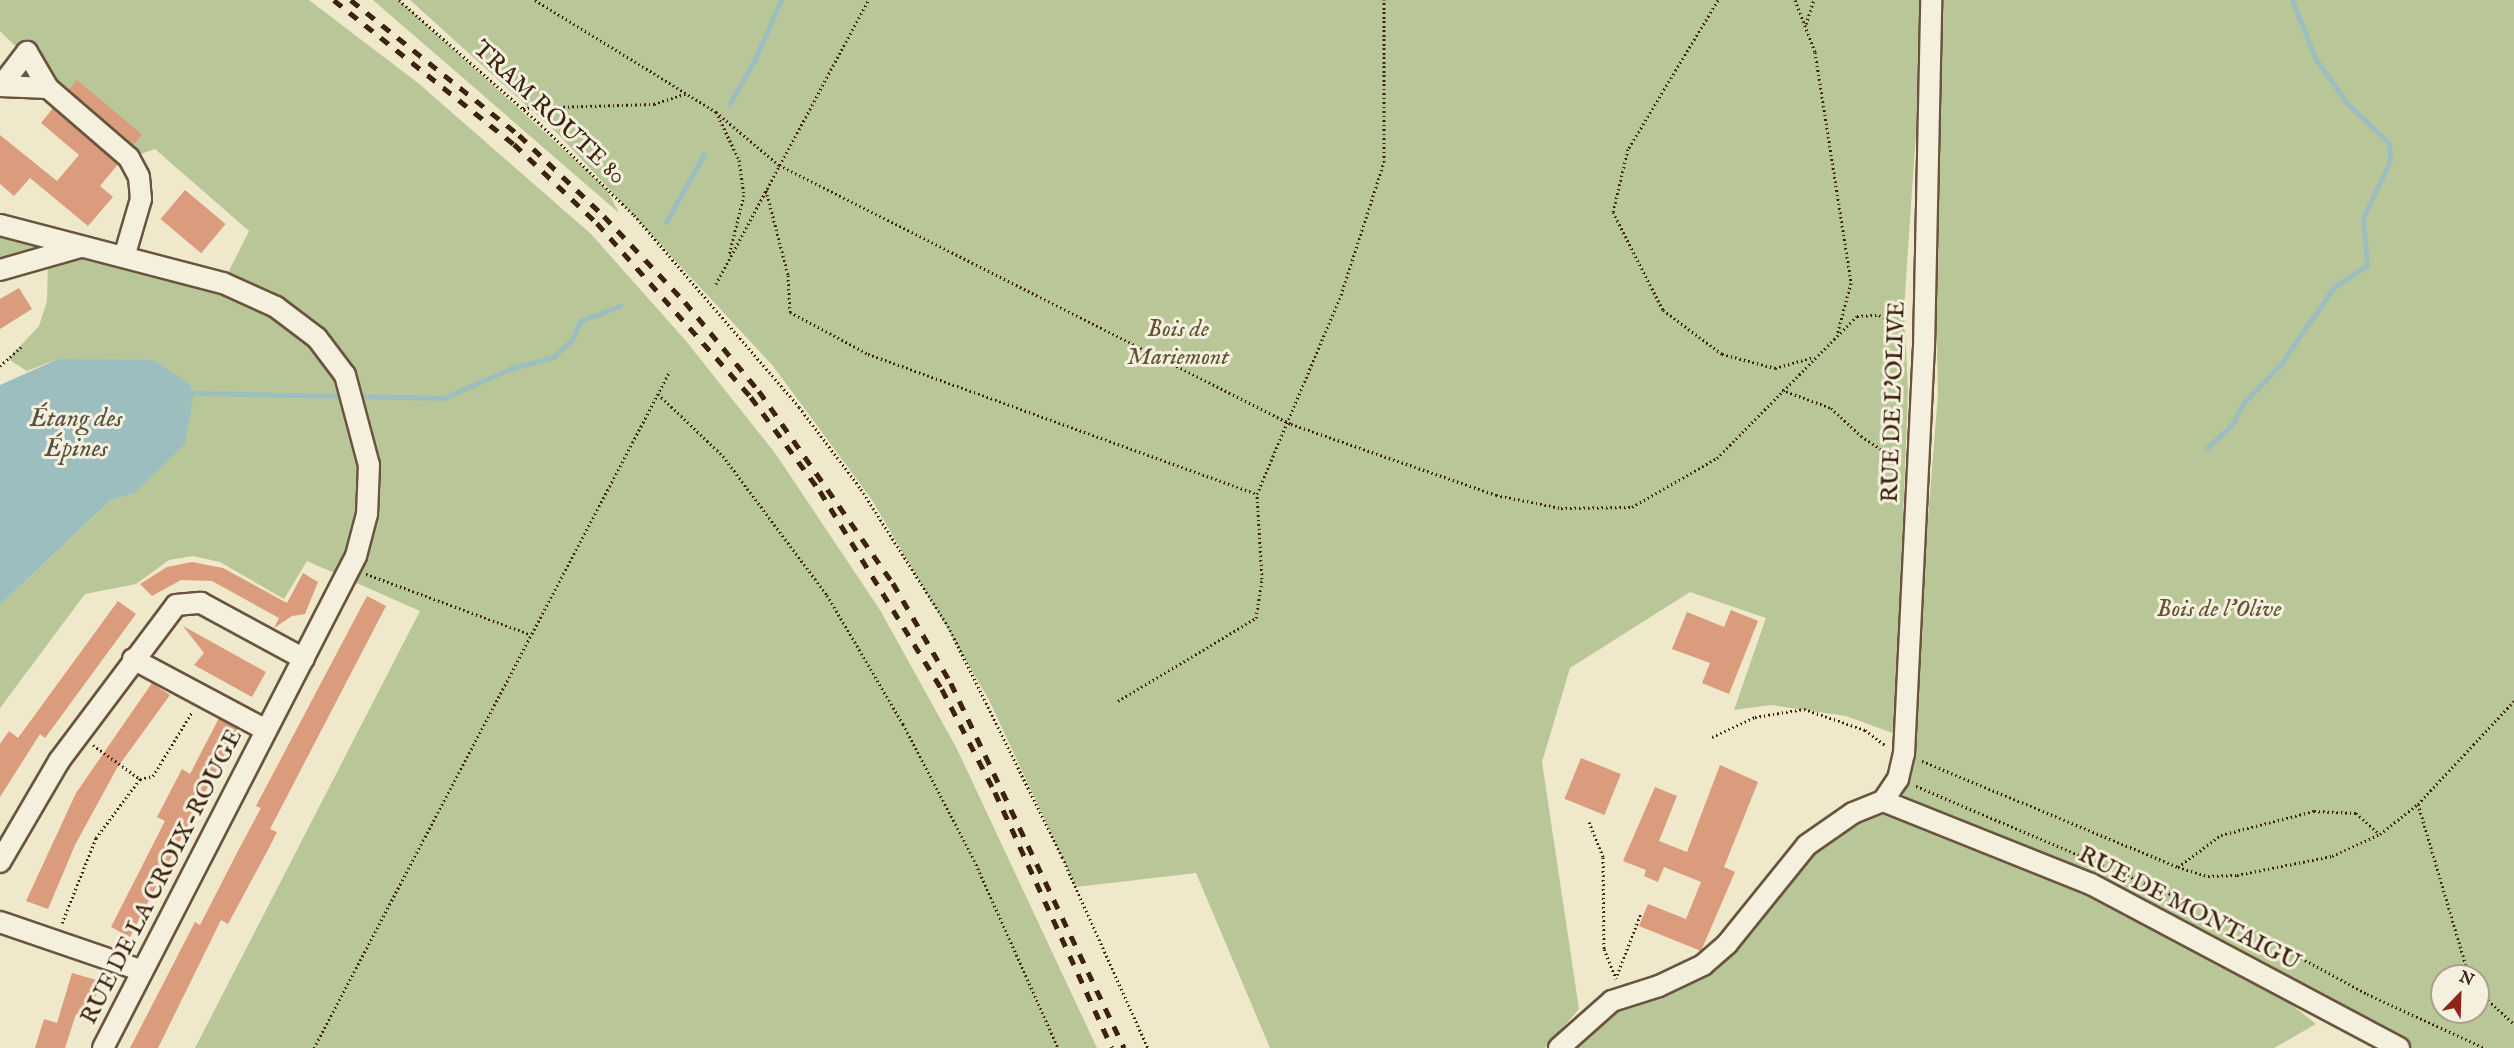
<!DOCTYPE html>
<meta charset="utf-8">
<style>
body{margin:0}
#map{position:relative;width:2514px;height:1048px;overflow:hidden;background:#f0e8ca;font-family:"IM FELL English",serif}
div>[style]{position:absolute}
.green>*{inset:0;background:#b9c697}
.water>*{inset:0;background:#9dbebf}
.stream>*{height:5px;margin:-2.5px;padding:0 2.5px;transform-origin:2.5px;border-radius:2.5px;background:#9dbebf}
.building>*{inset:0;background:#db9b7d;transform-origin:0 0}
.path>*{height:3px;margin-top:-1.5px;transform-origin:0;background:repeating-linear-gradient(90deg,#3d2210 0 1.5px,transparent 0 4.5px)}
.roads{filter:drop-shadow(2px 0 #6a543e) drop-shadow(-2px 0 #6a543e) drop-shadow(0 2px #6a543e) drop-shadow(0 -2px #6a543e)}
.street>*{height:20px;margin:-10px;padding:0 10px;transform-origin:10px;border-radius:10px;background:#f5f0dd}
.rail>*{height:4.5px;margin-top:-2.25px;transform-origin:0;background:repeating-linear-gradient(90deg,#3d2210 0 10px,transparent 0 20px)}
span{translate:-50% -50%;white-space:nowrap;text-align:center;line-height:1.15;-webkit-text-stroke:6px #f5f0dd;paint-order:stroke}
.street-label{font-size:24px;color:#3d2210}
.park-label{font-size:24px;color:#625338;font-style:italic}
.water-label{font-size:26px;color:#5a5145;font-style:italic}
.north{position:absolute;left:2430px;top:964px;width:60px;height:60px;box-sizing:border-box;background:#f5f0dd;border:2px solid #ab9e8b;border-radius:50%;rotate:23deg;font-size:16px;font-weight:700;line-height:24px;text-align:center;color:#3d2210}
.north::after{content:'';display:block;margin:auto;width:21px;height:27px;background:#8f2418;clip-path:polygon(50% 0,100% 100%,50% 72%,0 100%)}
</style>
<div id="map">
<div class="green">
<i style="clip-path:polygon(0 0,309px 0,418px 83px,591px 234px,686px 341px,775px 453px,880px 610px,957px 749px,1097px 1048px,195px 1048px,420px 611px,307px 561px,284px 599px,220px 562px,193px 556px,169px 560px,136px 584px,85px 594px,0 708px,0 605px,111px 500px,135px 493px,58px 359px,27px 371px,8px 359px,39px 326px,47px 301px,48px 257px,0 270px,0 225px,223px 283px,249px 231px,155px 149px,129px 158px,0 31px)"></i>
<i style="clip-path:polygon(373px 0,399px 0,606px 188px,619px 213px)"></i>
<i style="clip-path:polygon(410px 0,1925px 0,1904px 309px,1908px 389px,1895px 734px,1846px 716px,1771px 705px,1734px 710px,1766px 618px,1690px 592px,1570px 668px,1542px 762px,1579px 1009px,1545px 1048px,1270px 1048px,1196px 873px,1076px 887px,989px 700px,872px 500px,773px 366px,558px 134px)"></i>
<i style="clip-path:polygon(evenodd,1938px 0,2514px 0,2514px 1048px,2388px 1048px,2212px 934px,1993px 834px,1906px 802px,1899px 782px,1910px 741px,1938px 394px,1933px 172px,1938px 0,2442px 976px,2478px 976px,2478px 1012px,2442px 1012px,2442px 976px)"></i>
<i style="clip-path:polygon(1875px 813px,1915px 820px,2156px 920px,2248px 970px,2316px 1024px,2274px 1048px,1567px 1048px,1595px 1017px,1699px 971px,1832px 836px)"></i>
</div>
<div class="water">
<i style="clip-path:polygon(58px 359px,153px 360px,189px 383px,194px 393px,185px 444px,135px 493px,111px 500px,0 605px,0 385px)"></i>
</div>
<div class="stream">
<i style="left:730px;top:103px;width:51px;rotate:-60.4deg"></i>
<i style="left:755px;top:59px;width:64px;rotate:-66.2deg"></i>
<i style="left:666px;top:222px;width:78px;rotate:-60.8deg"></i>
<i style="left:194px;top:393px;width:151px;rotate:1.1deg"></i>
<i style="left:355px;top:396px;width:89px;rotate:1.3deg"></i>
<i style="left:444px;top:398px;width:74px;rotate:-23.8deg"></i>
<i style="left:512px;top:368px;width:42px;rotate:-15deg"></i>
<i style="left:553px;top:357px;width:25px;rotate:-42deg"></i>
<i style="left:572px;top:340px;width:21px;rotate:-67deg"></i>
<i style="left:580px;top:321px;width:43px;rotate:-20.6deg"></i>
<i style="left:2207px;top:448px;width:33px;rotate:-43deg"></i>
<i style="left:2231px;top:426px;width:27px;rotate:-62deg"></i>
<i style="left:2244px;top:402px;width:53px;rotate:-45.8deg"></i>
<i style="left:2281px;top:364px;width:92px;rotate:-55.6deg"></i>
<i style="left:2333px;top:288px;width:41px;rotate:-34.1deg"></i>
<i style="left:2367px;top:265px;width:47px;rotate:-94.9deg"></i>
<i style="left:2363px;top:218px;width:63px;rotate:-64.7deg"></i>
<i style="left:2390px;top:161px;width:18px;rotate:-93deg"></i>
<i style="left:2389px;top:143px;width:58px;rotate:-136.4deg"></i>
<i style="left:2347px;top:103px;width:55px;rotate:-125.4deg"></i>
<i style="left:2315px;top:58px;width:62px;rotate:-111.6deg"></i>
</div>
<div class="building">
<i style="left:77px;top:80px;width:85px;height:13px;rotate:40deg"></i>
<i style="clip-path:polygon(53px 108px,118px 164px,100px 186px,113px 197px,88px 226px,30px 178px,14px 196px,0 184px,0 135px,57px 181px,79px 155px,41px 123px)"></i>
<i style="left:185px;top:190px;width:53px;height:38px;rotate:40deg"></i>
<i style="clip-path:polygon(19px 288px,32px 309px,0 329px,0 299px)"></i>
<i style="clip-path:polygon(192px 562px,223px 568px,287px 603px,303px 573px,318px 582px,305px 614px,292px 616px,274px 628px,279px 618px,212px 581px,181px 580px,152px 596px,140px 584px,167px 567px)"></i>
<i style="clip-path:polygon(367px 596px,386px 606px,270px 829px,277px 832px,269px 848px,228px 924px,221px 920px,158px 1048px,130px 1048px,195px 922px,200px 925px,238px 851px,261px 808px,256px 806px)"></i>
<i style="clip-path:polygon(118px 601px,136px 614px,45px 738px,40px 734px,0 797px,0 744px,9px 731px,18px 738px)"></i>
<i style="clip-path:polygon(1731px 610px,1758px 621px,1729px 694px,1702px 683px,1710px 663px,1672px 649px,1687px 612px,1724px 627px)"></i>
<i style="clip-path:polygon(183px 626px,266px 672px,252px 697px,194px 665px,204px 653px)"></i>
<i style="clip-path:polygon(152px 683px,170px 695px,117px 768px,75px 845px,48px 909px,26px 901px,76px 793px)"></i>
<i style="clip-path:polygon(219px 718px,238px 729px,130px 937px,111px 927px,165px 821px,157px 817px,182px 769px,190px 774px)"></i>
<i style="left:1581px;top:758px;width:43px;height:44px;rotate:22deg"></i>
<i style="clip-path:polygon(1720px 765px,1758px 782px,1724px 867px,1735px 872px,1701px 951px,1639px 926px,1648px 904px,1686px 919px,1701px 882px,1664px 867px,1658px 882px,1644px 876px,1646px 870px,1623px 861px,1655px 787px,1677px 796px,1659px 841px,1687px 852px)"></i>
<i style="clip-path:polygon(72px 973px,100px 981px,89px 1018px,76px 1014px,65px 1048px,35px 1048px,44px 1019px,57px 1023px)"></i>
</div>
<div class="path">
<i style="left:399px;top:0;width:185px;rotate:41.3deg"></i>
<i style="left:538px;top:122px;width:134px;rotate:44.1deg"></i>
<i style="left:634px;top:215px;width:253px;rotate:49.3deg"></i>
<i style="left:799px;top:407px;width:103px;rotate:52.9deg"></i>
<i style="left:861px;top:489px;width:162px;rotate:57.6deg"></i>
<i style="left:948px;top:626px;width:258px;rotate:63.7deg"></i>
<i style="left:1062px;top:857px;width:209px;rotate:65.8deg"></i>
<i style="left:535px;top:0;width:213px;rotate:31.7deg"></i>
<i style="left:716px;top:112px;width:82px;rotate:40.1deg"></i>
<i style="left:779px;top:165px;width:574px;rotate:26.83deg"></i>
<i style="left:1291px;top:424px;width:217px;rotate:19.1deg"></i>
<i style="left:1496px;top:495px;width:66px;rotate:11.3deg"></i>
<i style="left:1561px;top:508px;width:71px;rotate:-0.8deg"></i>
<i style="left:1632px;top:507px;width:98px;rotate:-30deg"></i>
<i style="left:1717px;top:458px;width:199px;rotate:-45.4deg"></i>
<i style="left:1857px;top:316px;width:22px;rotate:-3deg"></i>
<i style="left:1879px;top:315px;width:30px;rotate:28deg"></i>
<i style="left:1718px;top:0;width:174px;rotate:121.1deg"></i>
<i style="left:1628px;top:149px;width:65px;rotate:103.4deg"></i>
<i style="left:1613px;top:212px;width:110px;rotate:63deg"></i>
<i style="left:1663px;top:310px;width:74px;rotate:36.7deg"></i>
<i style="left:1722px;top:354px;width:55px;rotate:14.8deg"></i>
<i style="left:1775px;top:368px;width:41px;rotate:-15.8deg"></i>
<i style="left:1795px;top:0;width:56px;rotate:69deg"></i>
<i style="left:1815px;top:52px;width:234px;rotate:81.1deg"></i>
<i style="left:1851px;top:283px;width:54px;rotate:105.1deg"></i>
<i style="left:1806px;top:24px;width:25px;rotate:-72deg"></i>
<i style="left:523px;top:108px;width:131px;rotate:-1.7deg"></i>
<i style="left:654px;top:104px;width:35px;rotate:-18deg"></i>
<i style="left:718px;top:116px;width:49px;rotate:64.5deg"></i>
<i style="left:739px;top:160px;width:35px;rotate:82deg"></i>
<i style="left:744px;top:195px;width:62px;rotate:104deg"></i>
<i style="left:766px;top:190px;width:88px;rotate:75.5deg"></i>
<i style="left:788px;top:275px;width:37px;rotate:87deg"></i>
<i style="left:790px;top:312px;width:89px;rotate:28.3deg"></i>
<i style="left:868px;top:354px;width:413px;rotate:19.8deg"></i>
<i style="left:1257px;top:494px;width:216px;rotate:-67.1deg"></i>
<i style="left:1341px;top:295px;width:140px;rotate:-72.1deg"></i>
<i style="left:1384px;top:162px;width:162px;rotate:-90deg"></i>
<i style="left:716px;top:284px;width:322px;rotate:-61.8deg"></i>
<i style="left:0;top:366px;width:31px;rotate:-42deg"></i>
<i style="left:1782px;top:390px;width:52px;rotate:20.2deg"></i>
<i style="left:1831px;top:408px;width:41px;rotate:43deg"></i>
<i style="left:1861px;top:436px;width:45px;rotate:33.3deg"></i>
<i style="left:658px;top:394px;width:90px;rotate:43.6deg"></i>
<i style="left:723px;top:456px;width:174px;rotate:53.2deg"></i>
<i style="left:827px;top:595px;width:150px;rotate:59.5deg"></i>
<i style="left:903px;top:724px;width:153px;rotate:62.4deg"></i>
<i style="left:974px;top:860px;width:206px;rotate:65.9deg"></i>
<i style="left:366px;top:574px;width:174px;rotate:20.2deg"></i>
<i style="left:1118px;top:701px;width:161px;rotate:-31deg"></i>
<i style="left:1256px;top:618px;width:39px;rotate:-81deg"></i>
<i style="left:1262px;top:579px;width:85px;rotate:-93.4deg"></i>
<i style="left:1712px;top:737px;width:47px;rotate:-24.9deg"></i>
<i style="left:1755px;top:717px;width:50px;rotate:-9.3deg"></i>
<i style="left:1804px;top:709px;width:65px;rotate:19deg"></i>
<i style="left:1865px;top:730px;width:25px;rotate:37deg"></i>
<i style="left:93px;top:745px;width:58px;rotate:35.9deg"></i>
<i style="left:140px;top:779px;width:13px;rotate:-13deg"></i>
<i style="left:153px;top:776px;width:75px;rotate:-58.6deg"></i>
<i style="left:1922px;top:761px;width:277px;rotate:22.5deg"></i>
<i style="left:2178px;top:867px;width:31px;rotate:17deg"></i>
<i style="left:2208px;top:876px;width:29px;rotate:-2deg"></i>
<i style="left:2237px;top:875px;width:97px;rotate:-11.3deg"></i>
<i style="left:2332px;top:856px;width:53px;rotate:-24.6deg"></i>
<i style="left:2380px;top:834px;width:48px;rotate:-38.3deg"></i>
<i style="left:2418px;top:804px;width:141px;rotate:-47deg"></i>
<i style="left:1916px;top:786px;width:341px;rotate:23deg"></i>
<i style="left:2230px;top:919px;width:156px;rotate:28.7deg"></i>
<i style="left:2367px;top:994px;width:130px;rotate:24.6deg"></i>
<i style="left:2418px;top:804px;width:179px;rotate:73.5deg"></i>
<i style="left:1589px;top:822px;width:38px;rotate:68deg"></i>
<i style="left:1603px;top:857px;width:92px;rotate:89.4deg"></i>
<i style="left:1604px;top:949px;width:32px;rotate:68deg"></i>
<i style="left:2178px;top:867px;width:54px;rotate:-36.7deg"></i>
<i style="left:2221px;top:835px;width:96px;rotate:-14.5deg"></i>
<i style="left:2314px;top:811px;width:42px;rotate:2.7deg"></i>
<i style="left:2356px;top:813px;width:31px;rotate:42deg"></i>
<i style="left:62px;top:923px;width:92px;rotate:-68.2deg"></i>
<i style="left:96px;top:838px;width:74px;rotate:-53.3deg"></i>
<i style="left:1617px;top:975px;width:66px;rotate:-68.8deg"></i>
<i style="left:2478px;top:991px;width:49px;rotate:42.5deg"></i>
<i style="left:314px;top:1048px;width:765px;rotate:-62.26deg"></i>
</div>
<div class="roads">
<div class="street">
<i style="left:0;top:86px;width:48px;rotate:2.4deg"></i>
<i style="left:48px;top:88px;width:107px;rotate:40.8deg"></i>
<i style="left:129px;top:158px;width:21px;rotate:62deg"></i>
<i style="left:139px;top:177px;width:22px;rotate:85deg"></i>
<i style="left:141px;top:199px;width:60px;rotate:106.3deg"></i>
<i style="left:1px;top:86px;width:43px;rotate:-52.6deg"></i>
<i style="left:27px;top:52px;width:42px;rotate:59.7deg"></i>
<i style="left:0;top:225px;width:230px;rotate:14.6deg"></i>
<i style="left:223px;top:283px;width:58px;rotate:24.4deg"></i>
<i style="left:276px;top:307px;width:51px;rotate:37.1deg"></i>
<i style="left:317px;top:338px;width:46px;rotate:52.9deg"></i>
<i style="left:345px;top:375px;width:93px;rotate:75.1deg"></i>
<i style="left:369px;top:465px;width:49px;rotate:92.3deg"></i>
<i style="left:367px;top:514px;width:43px;rotate:104.7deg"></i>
<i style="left:356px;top:556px;width:553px;rotate:117.21deg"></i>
<i style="left:0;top:270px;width:83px;rotate:-16deg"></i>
<i style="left:133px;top:659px;width:151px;rotate:28.1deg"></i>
<i style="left:1883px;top:801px;width:224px;rotate:21.8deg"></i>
<i style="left:2091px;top:884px;width:349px;rotate:28deg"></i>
<i style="left:0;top:862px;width:117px;rotate:-59.7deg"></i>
<i style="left:59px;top:761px;width:195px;rotate:-53.1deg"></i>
<i style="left:176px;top:605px;width:25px;rotate:-5deg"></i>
<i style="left:201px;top:603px;width:117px;rotate:28.5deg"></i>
<i style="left:0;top:922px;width:148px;rotate:18.9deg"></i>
<i style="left:1559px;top:1048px;width:71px;rotate:-41.6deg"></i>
<i style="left:1612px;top:1001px;width:49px;rotate:-17.7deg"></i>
<i style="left:1659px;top:986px;width:49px;rotate:-25.5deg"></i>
<i style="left:1703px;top:965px;width:32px;rotate:-41deg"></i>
<i style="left:1727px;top:944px;width:127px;rotate:-51.1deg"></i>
<i style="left:1807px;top:845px;width:56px;rotate:-34.8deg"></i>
<i style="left:1853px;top:813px;width:32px;rotate:-22deg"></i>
<i style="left:1883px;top:801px;width:27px;rotate:-56deg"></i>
<i style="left:1898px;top:779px;width:26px;rotate:-77deg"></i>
<i style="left:1904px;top:754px;width:406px;rotate:-87.2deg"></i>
<i style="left:1924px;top:348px;width:348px;rotate:-88.8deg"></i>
</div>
</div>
<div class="rail">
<i style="left:334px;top:0;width:231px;rotate:38.7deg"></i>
<i style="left:514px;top:144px;width:115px;rotate:43.6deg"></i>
<i style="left:597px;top:223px;width:232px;rotate:48.5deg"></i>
<i style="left:751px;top:397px;width:117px;rotate:53.7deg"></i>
<i style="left:820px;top:491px;width:233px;rotate:58.4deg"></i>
<i style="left:942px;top:689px;width:116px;rotate:62.8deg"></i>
<i style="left:995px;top:792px;width:281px;rotate:65.4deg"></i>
<i style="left:351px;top:0;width:216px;rotate:38.8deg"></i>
<i style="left:519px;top:135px;width:117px;rotate:43.6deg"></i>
<i style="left:604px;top:216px;width:118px;rotate:46.7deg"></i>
<i style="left:685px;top:302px;width:116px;rotate:50.3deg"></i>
<i style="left:759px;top:391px;width:234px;rotate:55.1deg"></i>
<i style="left:893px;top:583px;width:116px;rotate:59.9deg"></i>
<i style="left:951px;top:683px;width:404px;rotate:64.6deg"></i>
</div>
<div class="street-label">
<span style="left:549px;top:113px;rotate:43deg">TRAM ROUTE 80</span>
<span style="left:1894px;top:402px;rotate:-88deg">RUE DE L'OLIVE</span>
<span style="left:162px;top:877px;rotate:-63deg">RUE DE LA CROIX-ROUGE</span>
<span style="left:2189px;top:909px;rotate:27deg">RUE DE MONTAIGU</span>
</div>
<div class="park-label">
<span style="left:1178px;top:344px">Bois de<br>Mariemont</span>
<span style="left:2219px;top:610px">Bois de l'Olive</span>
</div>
<div class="water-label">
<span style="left:76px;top:434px">Étang des<br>Épines</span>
</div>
<div class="north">N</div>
</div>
